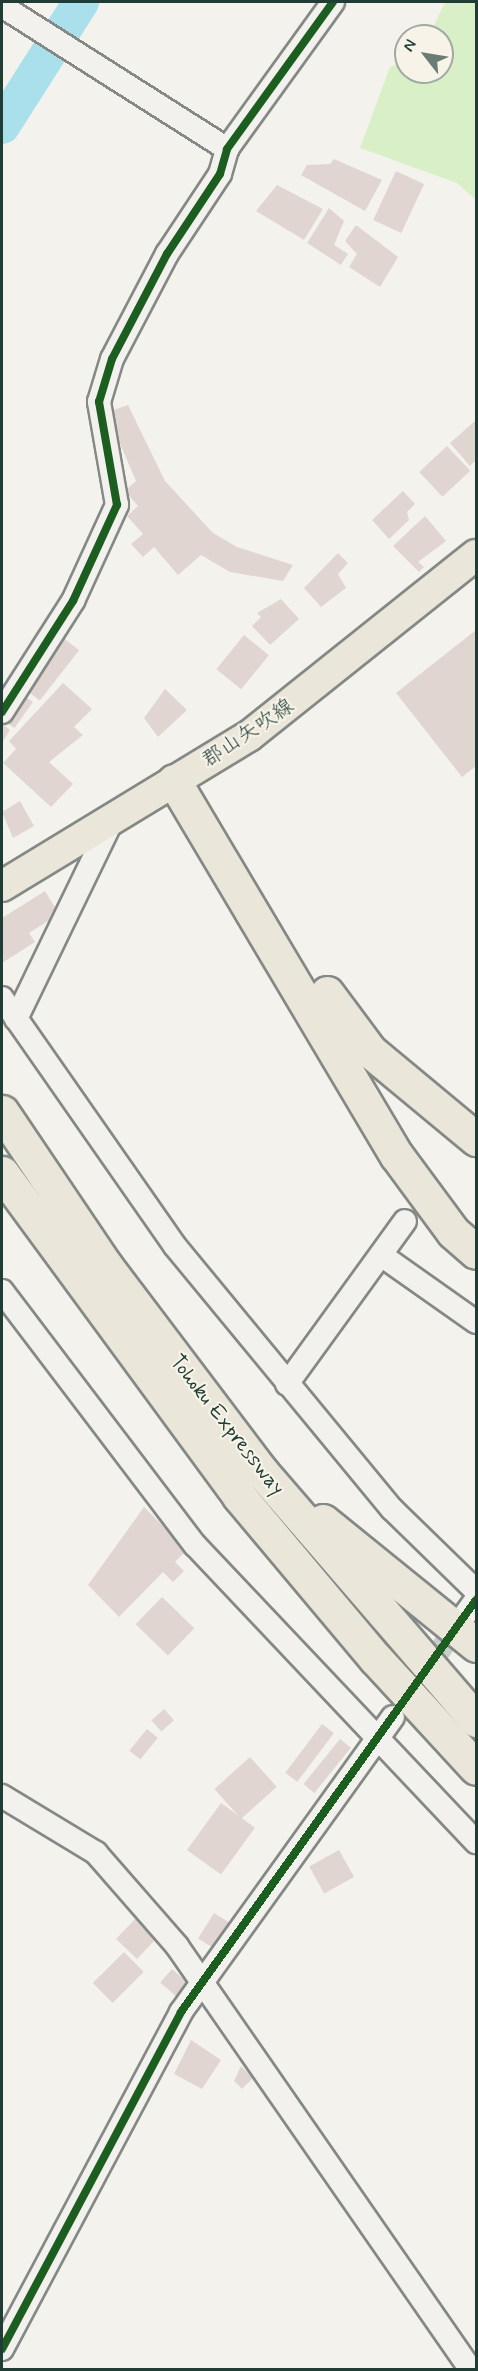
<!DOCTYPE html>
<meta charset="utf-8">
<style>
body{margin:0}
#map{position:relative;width:478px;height:2371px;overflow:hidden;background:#f4f2ec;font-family:Mynerve,"Klee One",sans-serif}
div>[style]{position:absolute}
.green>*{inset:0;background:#d8efc7}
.river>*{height:36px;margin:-18px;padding:0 18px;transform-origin:18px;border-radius:18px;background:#aae0eb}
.building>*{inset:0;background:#e1d5d2;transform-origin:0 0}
.minor-tunnel>*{height:22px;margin-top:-11px;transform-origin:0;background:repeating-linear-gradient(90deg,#c9cec7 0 22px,transparent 0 33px)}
.roads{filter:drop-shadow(2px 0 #848985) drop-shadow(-2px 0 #848985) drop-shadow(0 2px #848985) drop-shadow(0 -2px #848985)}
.minor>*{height:22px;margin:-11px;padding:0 11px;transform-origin:11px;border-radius:11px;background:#f2f1ed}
.major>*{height:30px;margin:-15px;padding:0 15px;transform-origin:15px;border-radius:15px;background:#ebe6da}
.highway>*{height:33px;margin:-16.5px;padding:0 16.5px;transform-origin:16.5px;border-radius:16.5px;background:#ebe6da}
.cycleway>*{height:8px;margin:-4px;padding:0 4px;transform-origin:4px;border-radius:4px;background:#1b5e20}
span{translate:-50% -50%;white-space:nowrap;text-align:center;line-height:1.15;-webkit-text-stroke:4.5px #f7f3e8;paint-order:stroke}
.street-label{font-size:21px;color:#1f3d34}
.frame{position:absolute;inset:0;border:3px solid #1f3d34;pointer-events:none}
.north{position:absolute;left:394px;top:24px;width:60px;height:60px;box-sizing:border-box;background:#f7f3e8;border:2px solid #a1aaa0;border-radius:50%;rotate:301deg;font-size:16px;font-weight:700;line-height:24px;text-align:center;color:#1f3d34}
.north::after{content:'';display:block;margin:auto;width:21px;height:27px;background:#6a7c74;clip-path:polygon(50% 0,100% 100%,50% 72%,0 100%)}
</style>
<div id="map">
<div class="green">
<i style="clip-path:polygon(445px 2px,476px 2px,476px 200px,457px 183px,360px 148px,390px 67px,406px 60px,406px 72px,442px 72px,442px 36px,429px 36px)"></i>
</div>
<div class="river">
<i style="left:2px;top:126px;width:147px;rotate:-57.5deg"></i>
</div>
<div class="building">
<i style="clip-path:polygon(334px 159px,382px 180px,365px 211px,301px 175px,307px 165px,330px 164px)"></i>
<i style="left:396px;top:171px;width:31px;height:54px;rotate:25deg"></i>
<i style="clip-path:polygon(277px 185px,323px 209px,304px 240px,256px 211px)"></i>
<i style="clip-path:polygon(329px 208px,344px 221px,334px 245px,348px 254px,341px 265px,307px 243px)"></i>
<i style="clip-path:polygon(356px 225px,398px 257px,380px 287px,349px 267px,357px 254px,345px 241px)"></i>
<i style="clip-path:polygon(128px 405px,165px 481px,213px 533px,237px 547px,293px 565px,283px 581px,230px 572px,201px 555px,178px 575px,154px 547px,143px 557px,131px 544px,143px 534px,127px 516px,138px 506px,125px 491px,136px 481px,112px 425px,111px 411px)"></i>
<i style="clip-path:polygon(476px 420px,476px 460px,470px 466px,450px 443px)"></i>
<i style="left:447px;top:446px;width:34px;height:38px;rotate:47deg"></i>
<i style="clip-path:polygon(403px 491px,415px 504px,407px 512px,409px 520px,389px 539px,372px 520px)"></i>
<i style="clip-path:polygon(425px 516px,446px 541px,418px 562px,424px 567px,419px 572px,393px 546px)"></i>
<i style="clip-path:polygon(338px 553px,348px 563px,338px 574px,346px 588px,321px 607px,304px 588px)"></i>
<i style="clip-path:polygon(281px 599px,299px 619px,270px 645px,252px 626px,261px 617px,257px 613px)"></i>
<i style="clip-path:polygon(476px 630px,476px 766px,462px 777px,396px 693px)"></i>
<i style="left:244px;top:635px;width:32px;height:44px;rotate:39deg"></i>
<i style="left:61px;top:636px;width:23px;height:64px;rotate:38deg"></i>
<i style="clip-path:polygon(63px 683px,92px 709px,74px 727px,83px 735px,49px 762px,73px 784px,51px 807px,3px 763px,16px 749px,9px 741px)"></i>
<i style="clip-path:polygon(165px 689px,187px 710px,158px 737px,144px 718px)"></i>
<i style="left:23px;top:695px;width:12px;height:32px;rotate:35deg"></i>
<i style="clip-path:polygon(4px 725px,10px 730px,2px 743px,2px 728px)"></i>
<i style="clip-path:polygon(20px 801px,34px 826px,13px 838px,2px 812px)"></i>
<i style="clip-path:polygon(45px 891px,59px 914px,29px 933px,35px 942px,2px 963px,2px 918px)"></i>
<i style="clip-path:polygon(144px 1507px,187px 1550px,175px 1562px,184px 1571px,173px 1582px,163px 1572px,119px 1617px,88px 1585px)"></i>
<i style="left:162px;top:1597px;width:45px;height:38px;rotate:44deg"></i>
<i style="left:164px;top:1709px;width:15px;height:17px;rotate:48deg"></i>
<i style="left:322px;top:1724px;width:15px;height:61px;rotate:37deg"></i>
<i style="left:147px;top:1729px;width:14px;height:28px;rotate:39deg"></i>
<i style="left:340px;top:1739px;width:14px;height:58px;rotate:39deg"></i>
<i style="left:250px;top:1757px;width:40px;height:48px;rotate:48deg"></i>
<i style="left:221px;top:1803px;width:42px;height:58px;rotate:36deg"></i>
<i style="left:339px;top:1850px;width:31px;height:34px;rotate:61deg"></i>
<i style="left:214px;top:1913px;width:19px;height:30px;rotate:32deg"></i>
<i style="clip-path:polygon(136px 1918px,154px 1941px,137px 1959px,116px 1939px)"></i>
<i style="left:124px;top:1952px;width:28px;height:44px;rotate:45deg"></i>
<i style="left:172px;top:1969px;width:21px;height:18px;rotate:41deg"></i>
<i style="clip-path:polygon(191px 2040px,221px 2060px,202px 2089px,174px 2074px)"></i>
<i style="clip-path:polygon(241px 2066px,253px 2078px,242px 2089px,234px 2081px)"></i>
</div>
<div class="minor-tunnel">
<i style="left:401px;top:1706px;width:106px;rotate:-55deg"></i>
</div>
<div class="roads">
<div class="minor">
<i style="left:2px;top:6px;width:267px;rotate:32.4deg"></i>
<i style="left:2px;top:712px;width:132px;rotate:-57.4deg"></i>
<i style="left:73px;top:601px;width:106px;rotate:-65.4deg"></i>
<i style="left:117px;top:505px;width:105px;rotate:-99.9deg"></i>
<i style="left:99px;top:402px;width:45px;rotate:-73.2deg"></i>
<i style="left:112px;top:359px;width:119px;rotate:-62.4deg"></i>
<i style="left:167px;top:254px;width:96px;rotate:-56.5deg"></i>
<i style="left:220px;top:174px;width:26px;rotate:-74deg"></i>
<i style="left:227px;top:149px;width:181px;rotate:-54.2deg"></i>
<i style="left:2px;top:998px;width:302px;rotate:55.1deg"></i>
<i style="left:175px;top:1246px;width:341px;rotate:50.5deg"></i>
<i style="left:392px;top:1509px;width:117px;rotate:44.3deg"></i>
<i style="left:16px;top:1019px;width:223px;rotate:-64.2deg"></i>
<i style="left:381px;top:1255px;width:116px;rotate:35.2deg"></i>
<i style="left:2px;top:1291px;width:319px;rotate:52.8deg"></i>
<i style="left:195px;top:1545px;width:409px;rotate:46.6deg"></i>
<i style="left:287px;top:1384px;width:201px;rotate:-54.1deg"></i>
<i style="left:462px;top:1619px;width:24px;rotate:-54deg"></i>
<i style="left:2px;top:1796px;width:110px;rotate:31.2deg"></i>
<i style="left:96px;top:1853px;width:123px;rotate:48.9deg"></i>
<i style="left:177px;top:1946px;width:516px;rotate:55.26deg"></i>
<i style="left:2px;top:2349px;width:382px;rotate:-62deg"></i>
<i style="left:181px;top:2012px;width:363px;rotate:-54.3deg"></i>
</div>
<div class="major">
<i style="left:2px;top:886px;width:289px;rotate:-31.3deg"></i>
<i style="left:249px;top:736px;width:290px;rotate:-38.6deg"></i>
</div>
<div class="highway">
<i style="left:174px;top:781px;width:436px;rotate:59.3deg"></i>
<i style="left:397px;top:1156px;width:94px;rotate:53.6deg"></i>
<i style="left:453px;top:1232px;width:30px;rotate:41deg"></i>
<i style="left:327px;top:993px;width:72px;rotate:53.4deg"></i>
<i style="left:370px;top:1051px;width:138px;rotate:39.7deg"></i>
<i style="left:2px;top:1112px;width:186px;rotate:56deg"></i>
<i style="left:106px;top:1266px;width:257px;rotate:52.9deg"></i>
<i style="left:261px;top:1471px;width:329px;rotate:49.2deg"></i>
<i style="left:2px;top:1173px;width:401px;rotate:53.7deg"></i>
<i style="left:239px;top:1496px;width:212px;rotate:50deg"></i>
<i style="left:375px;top:1658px;width:149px;rotate:47.4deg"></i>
<i style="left:323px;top:1521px;width:197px;rotate:39deg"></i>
</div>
</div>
<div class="cycleway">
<i style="left:2px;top:712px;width:132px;rotate:-57.4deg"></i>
<i style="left:73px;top:601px;width:106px;rotate:-65.4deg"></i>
<i style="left:117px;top:505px;width:105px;rotate:-99.9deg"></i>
<i style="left:99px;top:402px;width:45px;rotate:-73.2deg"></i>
<i style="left:112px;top:359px;width:119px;rotate:-62.4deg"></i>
<i style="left:167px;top:254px;width:96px;rotate:-56.5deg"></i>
<i style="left:220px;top:174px;width:26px;rotate:-74deg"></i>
<i style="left:227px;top:149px;width:181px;rotate:-54.2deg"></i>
<i style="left:2px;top:2349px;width:382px;rotate:-62deg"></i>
<i style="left:181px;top:2012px;width:507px;rotate:-54.4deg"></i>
</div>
<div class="street-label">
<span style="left:248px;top:733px;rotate:-34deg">郡山矢吹線</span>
<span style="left:227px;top:1425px;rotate:52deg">Tohoku Expressway</span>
</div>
<div class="frame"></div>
<div class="north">N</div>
</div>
